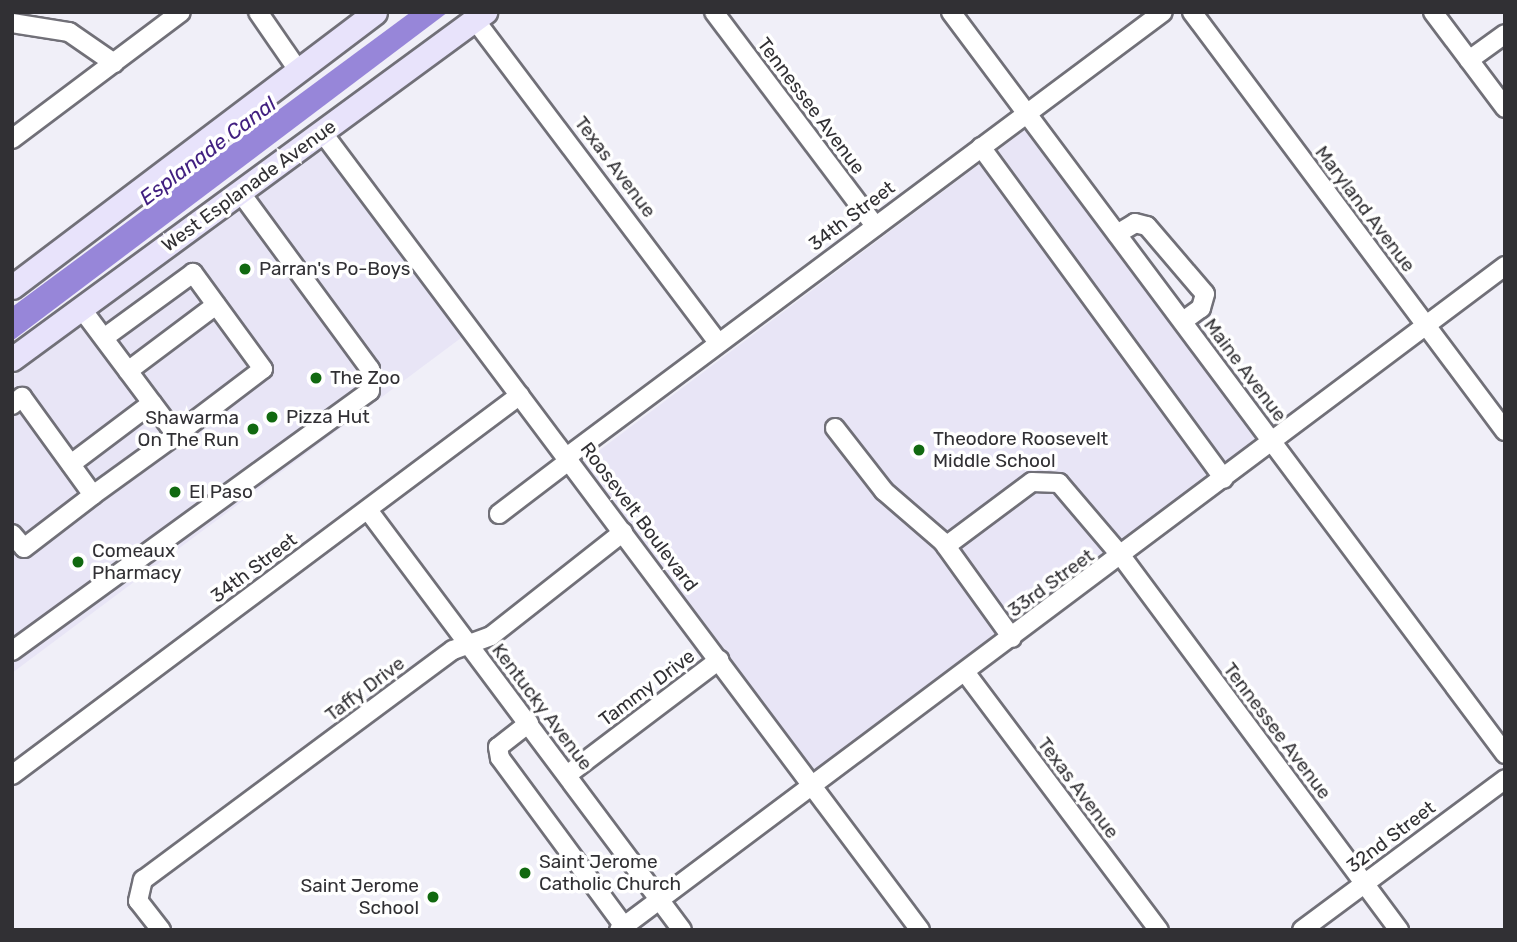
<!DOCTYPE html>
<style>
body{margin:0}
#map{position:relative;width:1517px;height:942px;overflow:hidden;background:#f0eff8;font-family:Rubik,sans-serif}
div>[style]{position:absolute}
.built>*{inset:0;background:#e8e5f6;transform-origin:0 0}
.water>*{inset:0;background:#9786d9}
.roads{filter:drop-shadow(2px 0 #717078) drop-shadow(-2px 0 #717078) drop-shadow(0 2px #717078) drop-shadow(0 -2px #717078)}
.minor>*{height:18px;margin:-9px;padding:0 9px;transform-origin:9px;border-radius:9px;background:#fff}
.major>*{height:23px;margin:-11.5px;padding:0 11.5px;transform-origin:11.5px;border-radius:11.5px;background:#e8e3fb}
.dots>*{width:19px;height:19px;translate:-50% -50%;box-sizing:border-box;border:4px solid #fff;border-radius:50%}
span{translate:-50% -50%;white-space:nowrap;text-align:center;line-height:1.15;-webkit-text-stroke:7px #fff;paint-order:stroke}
.street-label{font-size:19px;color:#313034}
.poi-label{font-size:19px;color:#313034}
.left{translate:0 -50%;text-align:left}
.right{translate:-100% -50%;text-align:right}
.water-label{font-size:21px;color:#411f80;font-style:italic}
.frame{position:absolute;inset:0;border:14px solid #313034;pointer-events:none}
</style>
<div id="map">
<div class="built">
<i style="left:1026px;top:129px;width:387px;height:556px;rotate:53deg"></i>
<i style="clip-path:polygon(334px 134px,477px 326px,12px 673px,12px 377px)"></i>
</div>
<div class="water">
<i style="clip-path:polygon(411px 12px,448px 12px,12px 341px,12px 307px)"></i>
</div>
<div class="roads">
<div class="minor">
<i style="left:258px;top:12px;width:70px;rotate:55.4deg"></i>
<i style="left:714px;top:12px;width:268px;rotate:53deg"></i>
<i style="left:951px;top:12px;width:926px;rotate:53.25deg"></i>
<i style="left:1192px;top:12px;width:523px;rotate:53.24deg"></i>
<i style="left:1433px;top:12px;width:120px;rotate:53.1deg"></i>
<i style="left:475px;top:20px;width:403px;rotate:53deg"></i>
<i style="left:12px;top:23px;width:58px;rotate:9deg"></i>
<i style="left:69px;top:32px;width:55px;rotate:34.6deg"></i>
<i style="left:1469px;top:60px;width:44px;rotate:-35.8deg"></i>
<i style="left:322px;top:132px;width:997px;rotate:53.15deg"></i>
<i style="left:12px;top:139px;width:211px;rotate:-36.9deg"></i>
<i style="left:981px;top:147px;width:411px;rotate:53.8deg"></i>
<i style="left:1117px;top:234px;width:21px;rotate:-31deg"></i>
<i style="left:1135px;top:223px;width:12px;rotate:14deg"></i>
<i style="left:1147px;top:226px;width:89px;rotate:49.5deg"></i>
<i style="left:1205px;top:294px;width:15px;rotate:106deg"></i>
<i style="left:1201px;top:308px;width:22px;rotate:144deg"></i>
<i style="left:81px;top:308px;width:119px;rotate:53.2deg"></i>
<i style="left:152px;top:403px;width:40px;rotate:53deg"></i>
<i style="left:176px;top:435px;width:109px;rotate:-37.2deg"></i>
<i style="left:263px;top:369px;width:119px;rotate:-126.1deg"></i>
<i style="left:193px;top:273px;width:110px;rotate:143.9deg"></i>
<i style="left:128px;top:371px;width:110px;rotate:-36.9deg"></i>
<i style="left:12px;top:405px;width:13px;rotate:-39deg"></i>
<i style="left:22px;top:397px;width:121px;rotate:54.1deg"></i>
<i style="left:93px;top:495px;width:102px;rotate:-35.9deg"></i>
<i style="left:835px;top:428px;width:80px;rotate:52.1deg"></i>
<i style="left:884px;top:491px;width:78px;rotate:40.8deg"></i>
<i style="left:943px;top:542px;width:118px;rotate:54.3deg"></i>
<i style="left:568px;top:456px;width:742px;rotate:-36.73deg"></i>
<i style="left:71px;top:464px;width:101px;rotate:-37deg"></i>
<i style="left:368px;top:510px;width:524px;rotate:53.22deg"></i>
<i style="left:499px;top:514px;width:89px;rotate:-37.3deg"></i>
<i style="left:12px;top:534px;width:18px;rotate:49deg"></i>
<i style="left:24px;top:548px;width:87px;rotate:-37.5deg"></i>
<i style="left:946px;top:546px;width:107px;rotate:-36.7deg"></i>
<i style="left:1032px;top:482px;width:27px;rotate:2deg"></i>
<i style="left:1059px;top:483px;width:97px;rotate:49.6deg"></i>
<i style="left:1122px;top:557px;width:465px;rotate:53.4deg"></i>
<i style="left:12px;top:651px;width:442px;rotate:-36deg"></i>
<i style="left:370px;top:391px;width:22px;rotate:-90deg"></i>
<i style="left:370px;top:369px;width:220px;rotate:-126.3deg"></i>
<i style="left:965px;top:672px;width:323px;rotate:53.1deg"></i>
<i style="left:529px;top:723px;width:39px;rotate:142deg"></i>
<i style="left:498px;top:747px;width:11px;rotate:80deg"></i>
<i style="left:500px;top:758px;width:209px;rotate:53.6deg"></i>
<i style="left:12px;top:775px;width:634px;rotate:-36.8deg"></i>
<i style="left:567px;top:775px;width:191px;rotate:-37.1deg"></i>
<i style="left:161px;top:930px;width:37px;rotate:-128deg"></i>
<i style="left:138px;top:901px;width:22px;rotate:-77deg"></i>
<i style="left:143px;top:880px;width:386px;rotate:-36.6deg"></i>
<i style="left:453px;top:650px;width:40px;rotate:-20.2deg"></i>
<i style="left:491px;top:636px;width:168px;rotate:-38.2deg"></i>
<i style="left:619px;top:930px;width:1107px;rotate:-36.85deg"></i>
<i style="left:1302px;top:930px;width:253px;rotate:-36.6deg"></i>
</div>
<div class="major">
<i style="left:12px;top:287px;width:455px;rotate:-37.1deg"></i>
<i style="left:12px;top:359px;width:587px;rotate:-36.26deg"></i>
</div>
</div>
<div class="dots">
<i style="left:245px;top:269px;background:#116910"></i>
<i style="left:316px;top:378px;background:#116910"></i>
<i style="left:272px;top:417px;background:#116910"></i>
<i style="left:253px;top:429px;background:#116910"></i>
<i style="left:919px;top:450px;background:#116910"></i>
<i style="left:175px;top:492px;background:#116910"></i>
<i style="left:78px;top:562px;background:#116910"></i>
<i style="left:525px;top:873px;background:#116910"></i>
<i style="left:433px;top:897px;background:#116910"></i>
</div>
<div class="street-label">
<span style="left:811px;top:106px;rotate:53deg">Tennessee Avenue</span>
<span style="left:615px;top:167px;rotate:53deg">Texas Avenue</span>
<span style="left:249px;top:186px;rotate:-36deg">West Esplanade Avenue</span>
<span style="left:1365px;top:209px;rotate:53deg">Maryland Avenue</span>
<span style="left:852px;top:216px;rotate:-37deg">34th Street</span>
<span style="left:1245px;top:370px;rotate:53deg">Maine Avenue</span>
<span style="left:639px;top:517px;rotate:53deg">Roosevelt Boulevard</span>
<span style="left:254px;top:568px;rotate:-37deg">34th Street</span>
<span style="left:1051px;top:583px;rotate:-36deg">33rd Street</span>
<span style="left:647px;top:688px;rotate:-37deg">Tammy Drive</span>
<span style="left:365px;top:689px;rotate:-37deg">Taffy Drive</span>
<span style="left:542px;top:707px;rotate:53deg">Kentucky Avenue</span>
<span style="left:1277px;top:731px;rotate:53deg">Tennessee Avenue</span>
<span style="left:1078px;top:788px;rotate:53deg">Texas Avenue</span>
<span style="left:1391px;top:837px;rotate:-37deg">32nd Street</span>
</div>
<div class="poi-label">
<span class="left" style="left:259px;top:269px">Parran's Po-Boys</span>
<span class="left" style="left:330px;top:378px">The Zoo</span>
<span class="left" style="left:286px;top:417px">Pizza Hut</span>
<span class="right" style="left:239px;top:429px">Shawarma<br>On The Run</span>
<span class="left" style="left:933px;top:450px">Theodore Roosevelt<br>Middle School</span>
<span class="left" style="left:189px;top:492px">El Paso</span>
<span class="left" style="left:92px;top:562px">Comeaux<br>Pharmacy</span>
<span class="left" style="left:539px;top:873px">Saint Jerome<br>Catholic Church</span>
<span class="right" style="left:419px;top:897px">Saint Jerome<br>School</span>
</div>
<div class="water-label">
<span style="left:208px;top:151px;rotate:-37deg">Esplanade Canal</span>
</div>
<div class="frame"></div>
</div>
